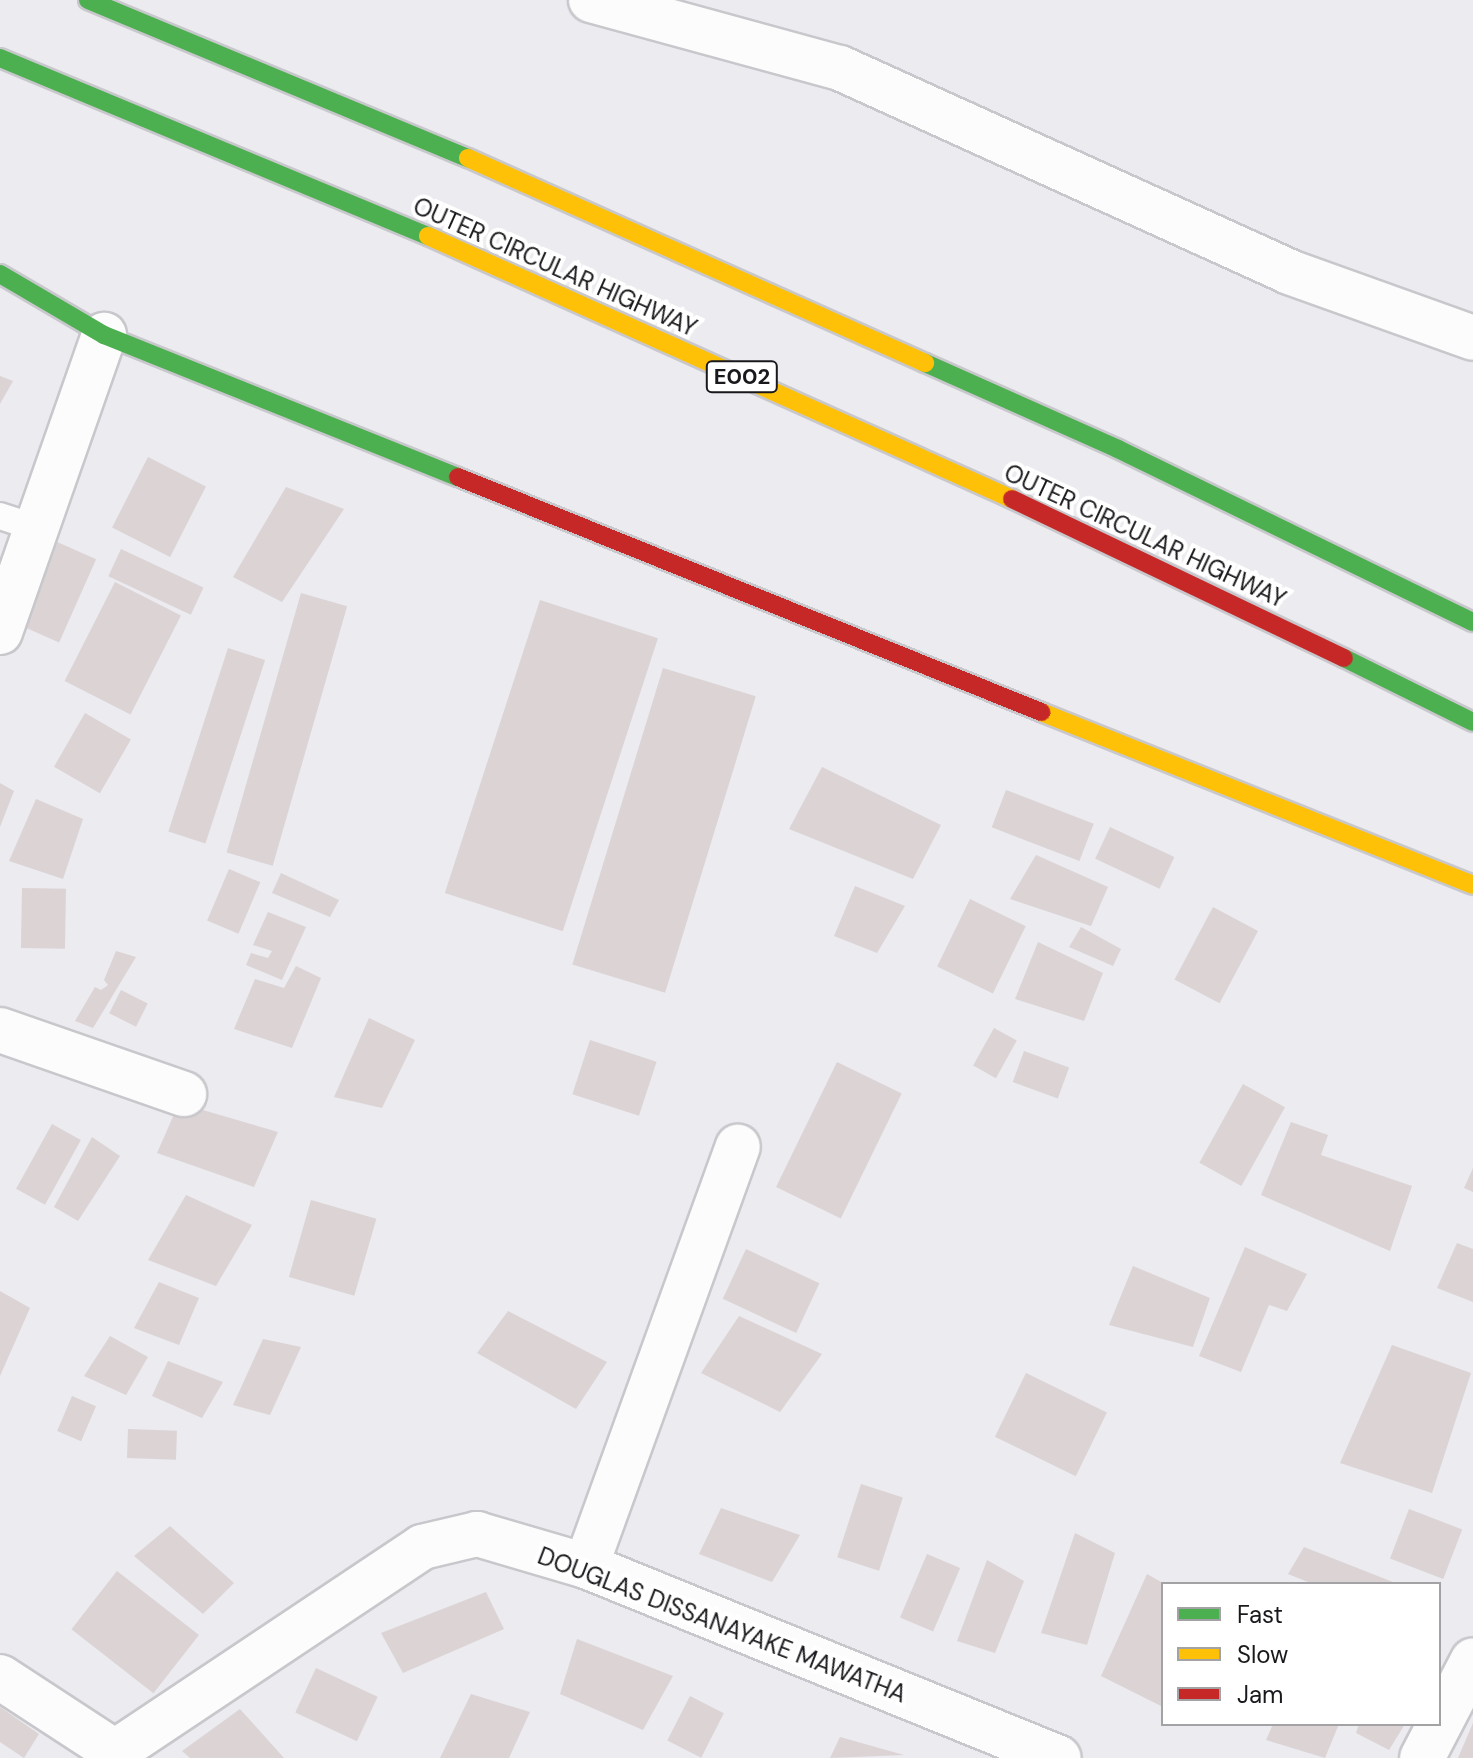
<!DOCTYPE html>
<style>
body{margin:0}
#map{position:relative;width:1473px;height:1758px;overflow:hidden;background:#ebebf0;font-family:"DM Sans",sans-serif}
div>[style]{position:absolute}
.building>*{inset:0;background:#dcd3d5;transform-origin:0 0}
.roads{filter:drop-shadow(2px 0 #c8c8cc) drop-shadow(-2px 0 #c8c8cc) drop-shadow(0 2px #c8c8cc) drop-shadow(0 -2px #c8c8cc)}
.lane>*{height:26px;margin:-13px;padding:0 13px;transform-origin:13px;border-radius:13px;background:#fcfcfd}
.street>*{height:44px;margin:-22px;padding:0 22px;transform-origin:22px;border-radius:22px;background:#fcfcfd}
.fast>*{height:18px;margin:-9px;padding:0 9px;transform-origin:9px;border-radius:9px;background:#4caf50}
.slow>*{height:18px;margin:-9px;padding:0 9px;transform-origin:9px;border-radius:9px;background:#ffc107}
.jam>*{height:18px;margin:-9px;padding:0 9px;transform-origin:9px;border-radius:9px;background:#c62828}
span{translate:-50% -50%;white-space:nowrap;text-align:center;line-height:1.15;-webkit-text-stroke:8px #fff;paint-order:stroke}
.shield-label span{padding:2px 6px;background:#fff;border:2px solid;border-radius:6px;-webkit-text-stroke-width:0}
.shield-label{font-size:22px;color:#19191d;font-weight:700}
.street-label{font-size:24px;color:#19191d}
.legend{position:absolute;left:1161px;top:1582px;width:280px;height:144px;box-sizing:border-box;background:#fff;border:2px solid #a3a3a5;margin:0;padding:10px 14px;list-style:none;font-size:24px;color:#19191d}
.legend li{display:flex;align-items:center;gap:16px;height:40px}
.legend b{width:40px;border:2px solid #a3a3a5}
</style>
<div id="map">
<div class="building">
<i style="clip-path:polygon(0 376px,13px 381px,0 404px)"></i>
<i style="left:148px;top:457px;width:65px;height:79px;rotate:27deg"></i>
<i style="clip-path:polygon(286px 487px,344px 509px,282px 602px,233px 577px)"></i>
<i style="left:55px;top:541px;width:45px;height:91px;rotate:24deg"></i>
<i style="left:121px;top:549px;width:91px;height:30px;rotate:25deg"></i>
<i style="left:115px;top:582px;width:74px;height:111px;rotate:27deg"></i>
<i style="left:301px;top:593px;width:48px;height:270px;rotate:16deg"></i>
<i style="left:540px;top:600px;width:124px;height:308px;rotate:18deg"></i>
<i style="left:228px;top:648px;width:39px;height:193px;rotate:18deg"></i>
<i style="left:663px;top:668px;width:97px;height:310px;rotate:17deg"></i>
<i style="left:85px;top:713px;width:53px;height:62px;rotate:30deg"></i>
<i style="clip-path:polygon(822px 767px,941px 825px,913px 879px,789px 829px)"></i>
<i style="clip-path:polygon(0 783px,14px 791px,0 827px)"></i>
<i style="left:1006px;top:790px;width:94px;height:40px;rotate:21deg"></i>
<i style="clip-path:polygon(36px 799px,83px 819px,63px 879px,9px 861px)"></i>
<i style="left:1110px;top:827px;width:71px;height:35px;rotate:25deg"></i>
<i style="clip-path:polygon(1036px 855px,1108px 887px,1091px 926px,1010px 899px)"></i>
<i style="left:229px;top:869px;width:34px;height:56px;rotate:23deg"></i>
<i style="clip-path:polygon(281px 873px,339px 900px,330px 917px,272px 893px)"></i>
<i style="clip-path:polygon(855px 886px,905px 906px,877px 953px,834px 936px)"></i>
<i style="left:22px;top:888px;width:44px;height:60px;rotate:1deg"></i>
<i style="left:970px;top:899px;width:62px;height:75px;rotate:26deg"></i>
<i style="left:1213px;top:907px;width:51px;height:82px;rotate:28deg"></i>
<i style="clip-path:polygon(268px 912px,306px 927px,282px 980px,246px 965px,251px 953px,268px 958px,272px 951px,253px 945px)"></i>
<i style="clip-path:polygon(1081px 927px,1121px 949px,1113px 966px,1069px 947px)"></i>
<i style="clip-path:polygon(1038px 942px,1103px 973px,1084px 1021px,1015px 999px)"></i>
<i style="clip-path:polygon(116px 951px,136px 957px,93px 1028px,75px 1021px,95px 987px,101px 990px,108px 985px,104px 980px)"></i>
<i style="clip-path:polygon(296px 966px,321px 978px,292px 1048px,234px 1029px,255px 979px,284px 988px)"></i>
<i style="left:121px;top:990px;width:30px;height:26px;rotate:27deg"></i>
<i style="clip-path:polygon(369px 1018px,415px 1040px,382px 1108px,334px 1097px)"></i>
<i style="left:994px;top:1028px;width:26px;height:43px;rotate:29deg"></i>
<i style="left:590px;top:1040px;width:70px;height:57px;rotate:18deg"></i>
<i style="left:1024px;top:1051px;width:48px;height:33px;rotate:20deg"></i>
<i style="left:837px;top:1062px;width:72px;height:139px;rotate:26deg"></i>
<i style="left:1243px;top:1084px;width:48px;height:90px;rotate:29deg"></i>
<i style="clip-path:polygon(179px 1103px,278px 1132px,254px 1187px,157px 1153px)"></i>
<i style="clip-path:polygon(1291px 1122px,1328px 1135px,1321px 1155px,1412px 1186px,1390px 1251px,1261px 1195px)"></i>
<i style="left:52px;top:1124px;width:33px;height:74px;rotate:29deg"></i>
<i style="clip-path:polygon(92px 1137px,120px 1156px,78px 1221px,54px 1207px)"></i>
<i style="clip-path:polygon(1473px 1168px,1473px 1192px,1464px 1188px)"></i>
<i style="clip-path:polygon(186px 1195px,252px 1225px,216px 1286px,148px 1260px)"></i>
<i style="left:311px;top:1200px;width:68px;height:80px;rotate:16deg"></i>
<i style="clip-path:polygon(1457px 1243px,1473px 1249px,1473px 1302px,1437px 1288px)"></i>
<i style="clip-path:polygon(1245px 1247px,1307px 1274px,1287px 1311px,1269px 1305px,1241px 1372px,1199px 1356px)"></i>
<i style="left:746px;top:1249px;width:81px;height:55px;rotate:25deg"></i>
<i style="clip-path:polygon(1133px 1266px,1210px 1298px,1193px 1347px,1109px 1325px)"></i>
<i style="clip-path:polygon(159px 1282px,199px 1298px,179px 1345px,134px 1328px)"></i>
<i style="clip-path:polygon(0 1291px,30px 1308px,0 1376px)"></i>
<i style="clip-path:polygon(508px 1311px,607px 1362px,576px 1409px,477px 1353px)"></i>
<i style="clip-path:polygon(739px 1316px,822px 1354px,780px 1412px,701px 1373px)"></i>
<i style="clip-path:polygon(110px 1336px,148px 1357px,126px 1395px,84px 1376px)"></i>
<i style="clip-path:polygon(263px 1339px,301px 1347px,270px 1415px,233px 1405px)"></i>
<i style="clip-path:polygon(1392px 1345px,1471px 1373px,1432px 1493px,1340px 1463px)"></i>
<i style="clip-path:polygon(168px 1361px,223px 1382px,202px 1418px,152px 1396px)"></i>
<i style="left:1026px;top:1373px;width:90px;height:71px;rotate:26deg"></i>
<i style="left:72px;top:1396px;width:26px;height:38px;rotate:23deg"></i>
<i style="left:128px;top:1429px;width:49px;height:29px;rotate:2deg"></i>
<i style="left:861px;top:1484px;width:44px;height:77px;rotate:18deg"></i>
<i style="clip-path:polygon(721px 1508px,800px 1535px,772px 1582px,699px 1554px)"></i>
<i style="left:1409px;top:1509px;width:57px;height:53px;rotate:21deg"></i>
<i style="clip-path:polygon(170px 1526px,234px 1583px,203px 1614px,134px 1556px)"></i>
<i style="clip-path:polygon(1075px 1533px,1115px 1553px,1087px 1645px,1041px 1633px)"></i>
<i style="clip-path:polygon(1304px 1547px,1398px 1584px,1313px 1584px,1288px 1574px)"></i>
<i style="left:927px;top:1554px;width:36px;height:69px;rotate:23deg"></i>
<i style="clip-path:polygon(987px 1560px,1024px 1581px,995px 1653px,957px 1641px)"></i>
<i style="left:117px;top:1571px;width:104px;height:74px;rotate:38deg"></i>
<i style="clip-path:polygon(1147px 1574px,1163px 1583px,1163px 1707px,1101px 1676px)"></i>
<i style="clip-path:polygon(486px 1592px,504px 1629px,403px 1673px,381px 1633px)"></i>
<i style="clip-path:polygon(577px 1639px,673px 1676px,643px 1730px,560px 1694px)"></i>
<i style="left:316px;top:1668px;width:68px;height:49px;rotate:25deg"></i>
<i style="clip-path:polygon(471px 1694px,530px 1712px,509px 1758px,440px 1758px)"></i>
<i style="left:690px;top:1696px;width:38px;height:50px;rotate:27deg"></i>
<i style="clip-path:polygon(0 1707px,39px 1734px,24px 1758px,0 1742px)"></i>
<i style="clip-path:polygon(240px 1709px,284px 1758px,190px 1758px,182px 1751px)"></i>
<i style="clip-path:polygon(1473px 1723px,1473px 1758px,1458px 1758px)"></i>
<i style="clip-path:polygon(1273px 1724px,1339px 1724px,1325px 1758px,1266px 1740px)"></i>
<i style="clip-path:polygon(1359px 1724px,1405px 1724px,1389px 1750px,1356px 1733px)"></i>
<i style="clip-path:polygon(840px 1737px,904px 1755px,830px 1758px)"></i>
</div>
<div class="roads">
<div class="lane">
<i style="left:0;top:516px;width:39px;rotate:18deg"></i>
</div>
<div class="street">
<i style="left:591px;top:0;width:258px;rotate:15.3deg"></i>
<i style="left:840px;top:68px;width:493px;rotate:24.4deg"></i>
<i style="left:1289px;top:272px;width:195px;rotate:19.7deg"></i>
<i style="left:0;top:632px;width:315px;rotate:-70.7deg"></i>
<i style="left:0;top:1030px;width:195px;rotate:19.2deg"></i>
<i style="left:586px;top:1566px;width:446px;rotate:-70.1deg"></i>
<i style="left:0;top:1677px;width:137px;rotate:33.1deg"></i>
<i style="left:106px;top:1758px;width:380px;rotate:-33.7deg"></i>
<i style="left:422px;top:1547px;width:57px;rotate:-13.3deg"></i>
<i style="left:477px;top:1534px;width:114px;rotate:16.4deg"></i>
<i style="left:586px;top:1566px;width:510px;rotate:22.09deg"></i>
<i style="left:1422px;top:1758px;width:110px;rotate:-62.5deg"></i>
</div>
<div class="fast">
<i style="left:88px;top:0;width:412px;rotate:22.6deg"></i>
<i style="left:0;top:58px;width:464px;rotate:22.6deg"></i>
<i style="left:0;top:274px;width:121px;rotate:30.4deg"></i>
<i style="left:104px;top:335px;width:381px;rotate:21.9deg"></i>
<i style="left:925px;top:363px;width:211px;rotate:24deg"></i>
<i style="left:1118px;top:449px;width:395px;rotate:26deg"></i>
<i style="left:1344px;top:658px;width:144px;rotate:26.4deg"></i>
</div>
<div class="slow">
<i style="left:468px;top:158px;width:501px;rotate:24.16deg"></i>
<i style="left:428px;top:236px;width:640px;rotate:24.24deg"></i>
<i style="left:1041px;top:712px;width:465px;rotate:21.8deg"></i>
</div>
<div class="jam">
<i style="left:458px;top:477px;width:629px;rotate:21.95deg"></i>
<i style="left:1012px;top:499px;width:368px;rotate:25.6deg"></i>
</div>
</div>
<div class="shield-label">
<span style="left:742px;top:377px">E002</span>
</div>
<div class="street-label">
<span style="left:555px;top:267px;rotate:24deg">OUTER CIRCULAR HIGHWAY</span>
<span style="left:1145px;top:536px;rotate:25deg">OUTER CIRCULAR HIGHWAY</span>
<span style="left:722px;top:1625px;rotate:21deg">DOUGLAS DISSANAYAKE MAWATHA</span>
</div>
<ul class="legend">
<li><b style="height:10px;background:#4caf50"></b>Fast</li>
<li><b style="height:10px;background:#ffc107"></b>Slow</li>
<li><b style="height:10px;background:#c62828"></b>Jam</li>
</ul>
</div>
